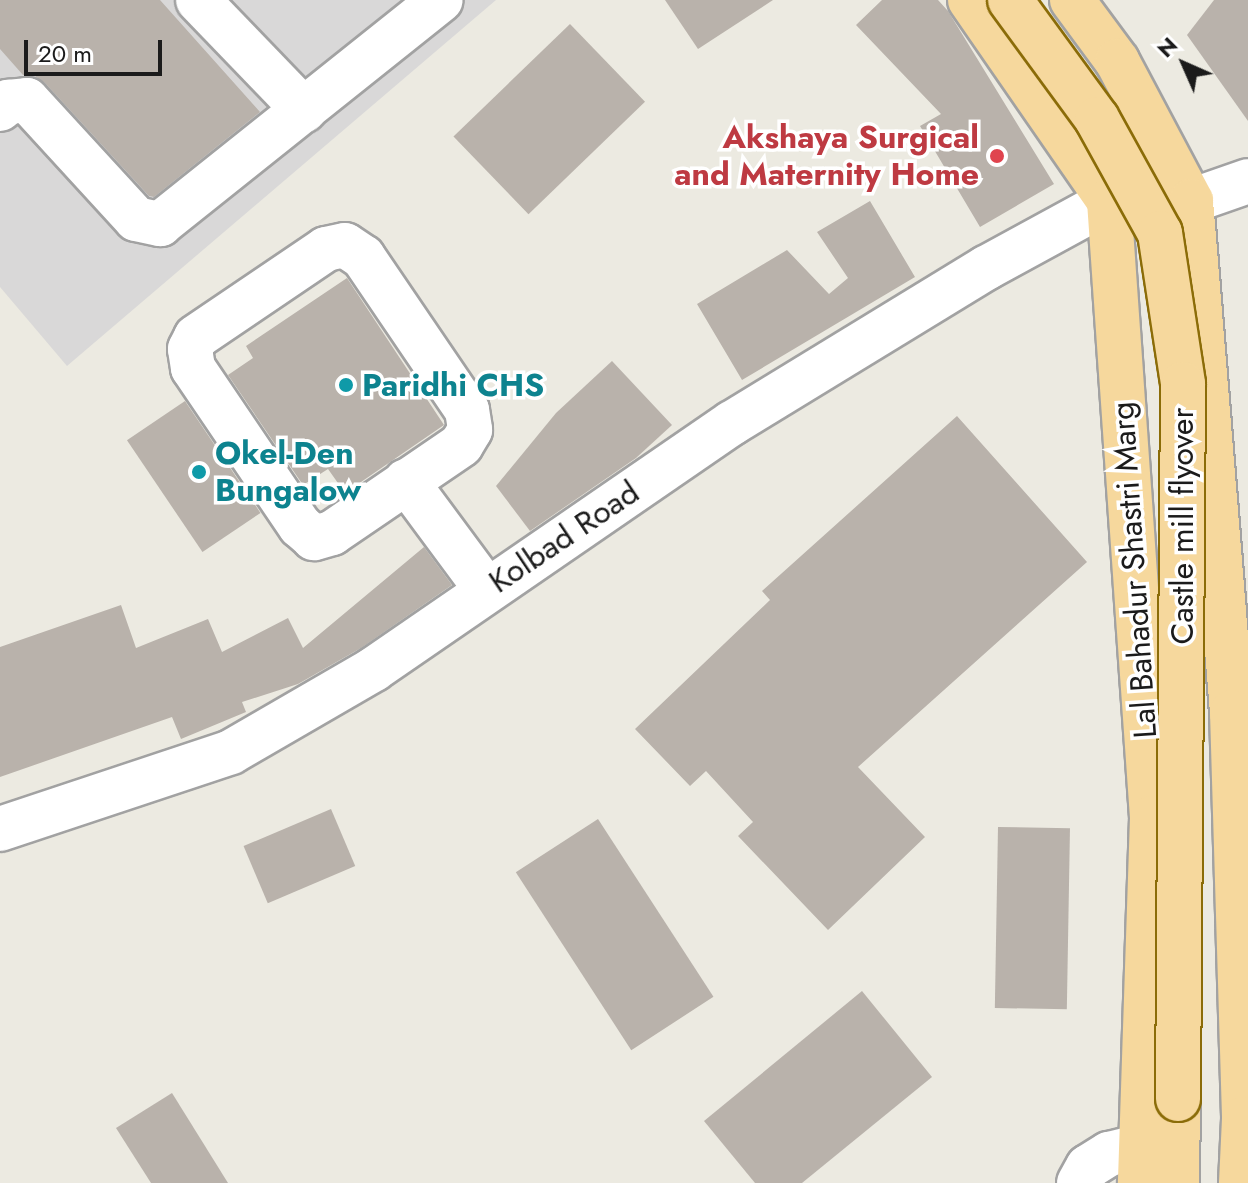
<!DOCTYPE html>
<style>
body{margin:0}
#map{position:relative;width:1248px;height:1183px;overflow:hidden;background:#eceae1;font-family:Jost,sans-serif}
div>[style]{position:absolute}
.residential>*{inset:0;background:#d9d8d8}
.building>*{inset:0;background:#b9b2ab;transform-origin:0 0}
.roads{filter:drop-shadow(2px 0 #a2a2a2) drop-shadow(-2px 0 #a2a2a2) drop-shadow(0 2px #a2a2a2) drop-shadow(0 -2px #a2a2a2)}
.minor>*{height:44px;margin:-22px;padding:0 22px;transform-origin:22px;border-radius:22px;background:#fff}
.major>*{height:44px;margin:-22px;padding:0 22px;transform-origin:22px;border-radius:22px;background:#f6d89d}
.bridges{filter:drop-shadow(2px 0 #8b6c08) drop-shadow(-2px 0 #8b6c08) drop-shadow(0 2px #8b6c08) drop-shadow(0 -2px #8b6c08)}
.major-bridge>*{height:44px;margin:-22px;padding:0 22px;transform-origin:22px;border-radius:22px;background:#f6d89d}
.dots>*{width:22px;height:22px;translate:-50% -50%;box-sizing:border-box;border:4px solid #fff;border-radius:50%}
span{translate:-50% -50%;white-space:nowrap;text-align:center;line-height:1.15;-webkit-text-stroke:7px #fff;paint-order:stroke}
.health-label{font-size:32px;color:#be3a42;font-weight:700}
.right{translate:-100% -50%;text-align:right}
.culture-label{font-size:32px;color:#0d838f;font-weight:700}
.left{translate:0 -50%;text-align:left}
.street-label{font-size:32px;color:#1b1b1b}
.north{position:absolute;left:1144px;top:24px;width:80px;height:80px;-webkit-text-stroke:6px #fff;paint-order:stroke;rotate:315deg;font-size:22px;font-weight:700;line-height:32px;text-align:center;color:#1b1b1b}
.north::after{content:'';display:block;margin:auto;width:28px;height:36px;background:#1b1b1b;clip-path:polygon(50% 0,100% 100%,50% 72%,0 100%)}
.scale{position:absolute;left:24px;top:40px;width:138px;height:36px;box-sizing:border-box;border:4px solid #1b1b1b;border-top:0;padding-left:10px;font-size:24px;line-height:28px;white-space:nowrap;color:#1b1b1b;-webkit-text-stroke:6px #fff;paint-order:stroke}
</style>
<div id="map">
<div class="residential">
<i style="clip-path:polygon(0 0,496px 0,67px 366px,0 287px)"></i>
</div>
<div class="building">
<i style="clip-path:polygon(0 0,160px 0,260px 112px,154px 197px,149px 196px,45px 83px,35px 76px,23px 75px,0 49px)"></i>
<i style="clip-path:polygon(665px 0,773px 0,698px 49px)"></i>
<i style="clip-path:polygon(882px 0,938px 0,948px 11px,1054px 184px,980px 227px,920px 126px,941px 114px,856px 25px)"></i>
<i style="clip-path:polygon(1214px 0,1248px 0,1248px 121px,1187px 35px)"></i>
<i style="left:570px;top:24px;width:108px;height:162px;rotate:46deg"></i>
<i style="clip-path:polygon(870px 201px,915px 277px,742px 380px,697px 304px,787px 250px,829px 294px,848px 278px,817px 232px)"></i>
<i style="clip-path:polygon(347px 278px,444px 425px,345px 493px,328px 469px,303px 485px,228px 375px,253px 358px,246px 346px)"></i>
<i style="clip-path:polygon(612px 361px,672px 425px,636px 458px,530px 531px,496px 486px,556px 413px)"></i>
<i style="left:185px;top:401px;width:135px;height:70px;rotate:56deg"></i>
<i style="clip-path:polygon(957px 416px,1087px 562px,858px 767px,925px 837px,828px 930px,738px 836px,753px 822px,706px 771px,690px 786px,635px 729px,770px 600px,762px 591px)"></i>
<i style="clip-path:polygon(424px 547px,452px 585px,361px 648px,298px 684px,242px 702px,246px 712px,181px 739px,172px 717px,0 777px,0 647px,121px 605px,136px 648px,208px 619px,222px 652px,288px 618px,303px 648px)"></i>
<i style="left:331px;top:809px;width:62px;height:95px;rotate:67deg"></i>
<i style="left:598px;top:819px;width:212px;height:98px;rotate:57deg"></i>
<i style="left:998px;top:827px;width:72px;height:181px;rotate:1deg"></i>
<i style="clip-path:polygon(862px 991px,932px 1077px,802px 1183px,755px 1183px,704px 1121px)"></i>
<i style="clip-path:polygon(172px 1093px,228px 1183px,151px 1183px,116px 1128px)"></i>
</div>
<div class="roads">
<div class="minor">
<i style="left:198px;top:0;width:153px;rotate:46.1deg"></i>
<i style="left:0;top:109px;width:11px;rotate:-41deg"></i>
<i style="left:8px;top:102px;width:19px;rotate:-6deg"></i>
<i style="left:27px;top:100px;width:161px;rotate:47.5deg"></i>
<i style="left:136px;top:219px;width:25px;rotate:12deg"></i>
<i style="left:160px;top:224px;width:359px;rotate:-38.6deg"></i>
<i style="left:345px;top:245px;width:22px;rotate:34deg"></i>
<i style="left:363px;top:257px;width:185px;rotate:55.8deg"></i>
<i style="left:467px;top:410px;width:20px;rotate:81deg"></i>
<i style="left:470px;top:430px;width:17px;rotate:121deg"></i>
<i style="left:461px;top:445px;width:156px;rotate:145.7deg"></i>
<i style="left:332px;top:533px;width:19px;rotate:164deg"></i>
<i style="left:314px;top:538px;width:18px;rotate:-139deg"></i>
<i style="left:300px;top:526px;width:191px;rotate:-124.1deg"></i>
<i style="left:193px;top:368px;width:19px;rotate:-99deg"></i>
<i style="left:190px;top:349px;width:13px;rotate:-63deg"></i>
<i style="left:196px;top:337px;width:157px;rotate:-34.1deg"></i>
<i style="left:326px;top:249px;width:19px;rotate:-12deg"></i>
<i style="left:406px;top:481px;width:134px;rotate:53.5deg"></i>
<i style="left:0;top:829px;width:243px;rotate:-18.4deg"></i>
<i style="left:231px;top:752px;width:165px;rotate:-30.1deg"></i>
<i style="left:374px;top:669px;width:434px;rotate:-34.5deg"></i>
<i style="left:732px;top:423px;width:298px;rotate:-31.4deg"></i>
<i style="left:986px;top:268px;width:140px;rotate:-28.6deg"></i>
<i style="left:1109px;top:201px;width:82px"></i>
<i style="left:1191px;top:201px;width:60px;rotate:-19.3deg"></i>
<i style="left:1079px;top:1183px;width:18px;rotate:-61deg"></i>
<i style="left:1088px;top:1167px;width:25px;rotate:-32deg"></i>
<i style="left:1109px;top:1154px;width:34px;rotate:-14deg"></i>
</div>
<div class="major">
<i style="left:970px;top:0;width:244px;rotate:55.3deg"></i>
<i style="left:1109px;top:201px;width:618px;rotate:86.01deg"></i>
<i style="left:1152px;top:818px;width:365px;rotate:91.9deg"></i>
<i style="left:1072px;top:0;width:76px;rotate:53.6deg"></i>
<i style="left:1117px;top:61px;width:158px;rotate:62.1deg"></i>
<i style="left:1191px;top:201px;width:513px;rotate:85.41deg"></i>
<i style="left:1232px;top:712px;width:407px;rotate:88.3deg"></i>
<i style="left:1244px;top:1119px;width:64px;rotate:92.7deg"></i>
<i style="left:1177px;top:1183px;width:84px;rotate:-89.3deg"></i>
</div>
</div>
<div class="bridges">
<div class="major-bridge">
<i style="left:1010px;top:0;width:147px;rotate:53.8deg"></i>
<i style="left:1097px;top:119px;width:130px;rotate:61.1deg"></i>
<i style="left:1160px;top:233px;width:153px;rotate:81.3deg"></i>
<i style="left:1183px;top:384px;width:715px;rotate:90.4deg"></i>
</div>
</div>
<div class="dots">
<i style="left:997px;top:156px;background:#e0444e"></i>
<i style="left:346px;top:385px;background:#0f9aa8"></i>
<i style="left:199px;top:472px;background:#0f9aa8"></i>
</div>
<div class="health-label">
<span class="right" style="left:979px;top:156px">Akshaya Surgical<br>and Maternity Home</span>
</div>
<div class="culture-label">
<span class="left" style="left:362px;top:385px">Paridhi CHS</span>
<span class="left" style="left:215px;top:472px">Okel-Den<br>Bungalow</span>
</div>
<div class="street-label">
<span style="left:1182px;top:526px;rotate:-90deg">Castle mill flyover</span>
<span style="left:564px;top:537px;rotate:-34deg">Kolbad Road</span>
<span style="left:1134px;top:570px;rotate:-94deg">Lal Bahadur Shastri Marg</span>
</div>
<div class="north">N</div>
<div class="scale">20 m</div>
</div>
